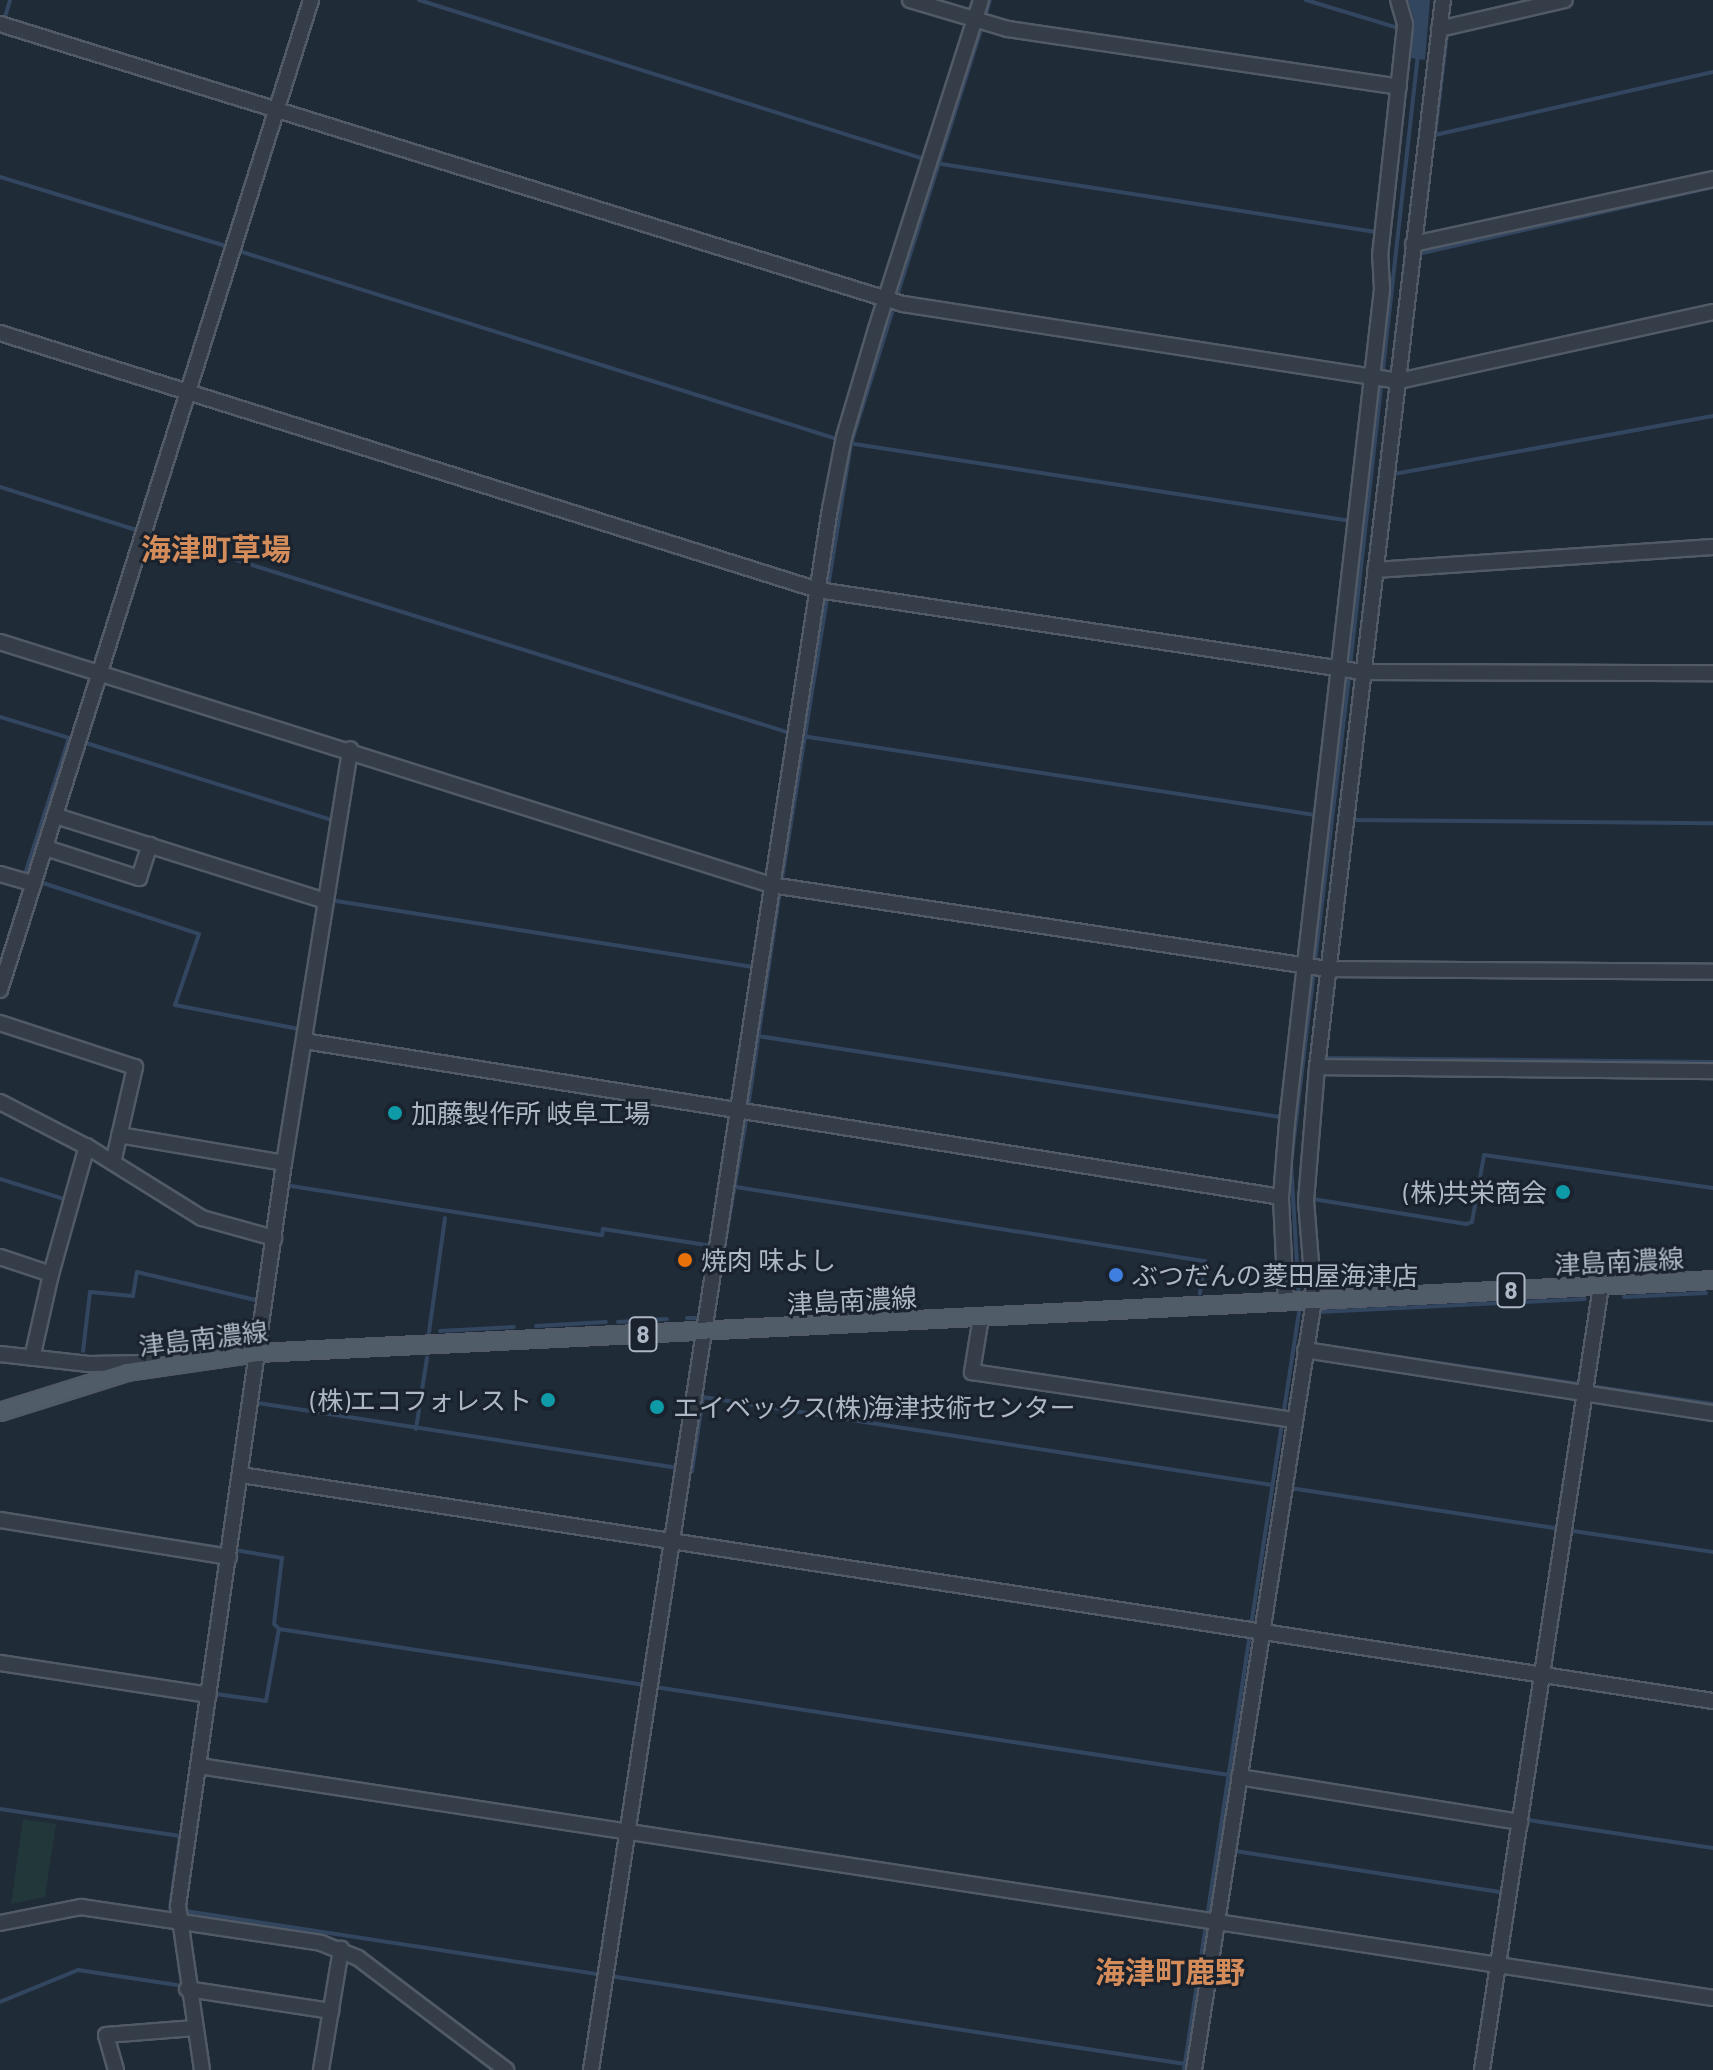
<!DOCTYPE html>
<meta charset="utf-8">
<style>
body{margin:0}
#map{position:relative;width:1713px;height:2070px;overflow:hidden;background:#202b38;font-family:Barlow,"Noto Sans JP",sans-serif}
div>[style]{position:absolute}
.green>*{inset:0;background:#223739}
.water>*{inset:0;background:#334660}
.stream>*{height:4px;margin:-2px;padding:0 2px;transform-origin:2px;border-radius:2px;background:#334660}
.roads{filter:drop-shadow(2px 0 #515a66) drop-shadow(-2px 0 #515a66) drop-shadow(0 2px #515a66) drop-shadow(0 -2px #515a66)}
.minor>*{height:14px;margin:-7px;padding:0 7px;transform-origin:7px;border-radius:7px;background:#343d48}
.major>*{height:16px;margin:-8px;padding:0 8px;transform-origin:8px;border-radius:8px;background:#515c69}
.dots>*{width:22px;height:22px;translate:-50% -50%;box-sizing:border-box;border:4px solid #19222d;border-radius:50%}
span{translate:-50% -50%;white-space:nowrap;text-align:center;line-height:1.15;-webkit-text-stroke:6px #19222d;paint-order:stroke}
.shield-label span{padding:2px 6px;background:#19222d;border:2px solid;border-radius:6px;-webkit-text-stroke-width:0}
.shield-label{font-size:24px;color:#aeb7c5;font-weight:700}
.poi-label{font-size:26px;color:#aeb7c5}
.left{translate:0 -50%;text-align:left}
.right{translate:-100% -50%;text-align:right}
.street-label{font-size:26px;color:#aeb7c5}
.quarter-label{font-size:30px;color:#d48c5a;font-weight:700}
</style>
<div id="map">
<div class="green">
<i style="clip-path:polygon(23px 1819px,56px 1824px,45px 1897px,11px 1904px)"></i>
</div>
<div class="water">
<i style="clip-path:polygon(1408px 0,1430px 0,1425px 60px,1411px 58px,1414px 20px)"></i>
</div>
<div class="stream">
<i style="left:419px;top:0;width:529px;rotate:17.48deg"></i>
<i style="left:1306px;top:0;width:96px;rotate:16.9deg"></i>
<i style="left:985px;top:17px;width:18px;rotate:-74deg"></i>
<i style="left:4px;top:20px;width:21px;rotate:-73deg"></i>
<i style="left:1447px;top:34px;width:102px;rotate:96.8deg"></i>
<i style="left:1435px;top:135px;width:285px;rotate:-12.8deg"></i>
<i style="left:935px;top:163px;width:446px;rotate:8.9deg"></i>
<i style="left:0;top:177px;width:236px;rotate:17deg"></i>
<i style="left:242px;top:252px;width:624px;rotate:17.45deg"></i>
<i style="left:1422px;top:253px;width:298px;rotate:-12.8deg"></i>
<i style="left:897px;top:296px;width:283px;rotate:-72.5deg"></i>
<i style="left:848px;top:443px;width:509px;rotate:8.81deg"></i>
<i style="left:1394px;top:474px;width:324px;rotate:-10.3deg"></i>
<i style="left:0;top:487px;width:143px;rotate:17.5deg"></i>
<i style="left:153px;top:534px;width:667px;rotate:17.35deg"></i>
<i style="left:829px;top:581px;width:139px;rotate:-80.9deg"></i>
<i style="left:851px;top:444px;width:145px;rotate:-72.7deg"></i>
<i style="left:1350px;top:666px;width:616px;rotate:-83.66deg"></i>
<i style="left:0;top:717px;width:72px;rotate:16.9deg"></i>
<i style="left:69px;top:738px;width:140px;rotate:107.9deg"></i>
<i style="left:802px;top:736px;width:519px;rotate:8.75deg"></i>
<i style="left:86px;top:743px;width:258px;rotate:17.4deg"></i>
<i style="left:332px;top:820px;width:74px;rotate:97deg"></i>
<i style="left:1353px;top:820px;width:360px;rotate:0.5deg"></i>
<i style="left:782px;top:879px;width:285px;rotate:-80.9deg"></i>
<i style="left:43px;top:883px;width:164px;rotate:18.1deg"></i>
<i style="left:199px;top:934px;width:75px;rotate:108.7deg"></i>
<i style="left:175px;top:1005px;width:126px;rotate:11deg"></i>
<i style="left:330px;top:900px;width:430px;rotate:9deg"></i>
<i style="left:758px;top:1036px;width:528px;rotate:8.82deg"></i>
<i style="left:1324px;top:1058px;width:389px;rotate:0.6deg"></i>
<i style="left:748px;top:1107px;width:219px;rotate:-81.6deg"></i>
<i style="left:0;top:1179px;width:70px;rotate:17.4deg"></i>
<i style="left:291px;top:1186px;width:315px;rotate:9deg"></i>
<i style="left:602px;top:1235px;width:6px;rotate:-81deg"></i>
<i style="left:603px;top:1229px;width:111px;rotate:8.8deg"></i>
<i style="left:736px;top:1187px;width:475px;rotate:9deg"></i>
<i style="left:1205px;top:1261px;width:33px;rotate:99deg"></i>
<i style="left:1313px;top:1199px;width:155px;rotate:9.3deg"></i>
<i style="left:1466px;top:1224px;width:6px;rotate:-18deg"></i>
<i style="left:1472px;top:1222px;width:68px;rotate:-79.8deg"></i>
<i style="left:1484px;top:1155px;width:231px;rotate:8.2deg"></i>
<i style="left:724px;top:1248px;width:129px;rotate:-80.2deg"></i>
<i style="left:1624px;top:1297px;width:82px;rotate:-2.8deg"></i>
<i style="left:1299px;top:1298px;width:135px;rotate:-93.4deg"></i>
<i style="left:1291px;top:1163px;width:492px;rotate:-83.2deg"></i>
<i style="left:1318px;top:1312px;width:267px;rotate:-2.8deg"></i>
<i style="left:687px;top:1318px;width:12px"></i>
<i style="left:618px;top:1322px;width:49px;rotate:-3.5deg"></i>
<i style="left:536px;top:1326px;width:70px;rotate:-3.3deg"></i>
<i style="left:440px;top:1331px;width:74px;rotate:-3.1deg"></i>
<i style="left:429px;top:1332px;width:115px;rotate:-82deg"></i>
<i style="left:1311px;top:1344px;width:272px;rotate:8.5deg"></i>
<i style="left:83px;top:1351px;width:59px;rotate:-83.2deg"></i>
<i style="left:90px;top:1292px;width:43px;rotate:5.3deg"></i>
<i style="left:133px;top:1296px;width:24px;rotate:-81deg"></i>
<i style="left:137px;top:1272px;width:126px;rotate:13.3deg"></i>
<i style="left:1596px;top:1387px;width:118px;rotate:8.3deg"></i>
<i style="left:258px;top:1403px;width:425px;rotate:8.8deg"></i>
<i style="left:416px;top:1429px;width:72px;rotate:-81.2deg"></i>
<i style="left:692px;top:1471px;width:75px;rotate:-81.5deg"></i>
<i style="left:703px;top:1397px;width:576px;rotate:8.79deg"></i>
<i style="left:1290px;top:1488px;width:269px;rotate:8.6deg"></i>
<i style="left:1573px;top:1531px;width:142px;rotate:8.5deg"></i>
<i style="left:163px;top:1539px;width:60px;rotate:8.7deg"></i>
<i style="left:235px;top:1550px;width:48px;rotate:9.7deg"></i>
<i style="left:282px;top:1558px;width:66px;rotate:96.9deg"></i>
<i style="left:274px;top:1624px;width:7px;rotate:45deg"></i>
<i style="left:279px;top:1629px;width:368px;rotate:8.7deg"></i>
<i style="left:1251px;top:1626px;width:323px;rotate:-81.3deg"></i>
<i style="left:655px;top:1687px;width:581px;rotate:8.72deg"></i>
<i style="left:216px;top:1694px;width:50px;rotate:8deg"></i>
<i style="left:266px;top:1701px;width:73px;rotate:-79.8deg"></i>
<i style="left:1472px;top:1807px;width:42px;rotate:9.7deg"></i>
<i style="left:0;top:1809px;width:182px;rotate:8.5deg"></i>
<i style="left:180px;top:1836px;width:73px;rotate:97.9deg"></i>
<i style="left:1528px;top:1820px;width:187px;rotate:8.6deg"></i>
<i style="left:1235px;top:1851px;width:268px;rotate:8.8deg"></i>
<i style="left:185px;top:1911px;width:419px;rotate:8.7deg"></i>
<i style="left:330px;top:1975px;width:19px;rotate:-81deg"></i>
<i style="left:610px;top:1976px;width:582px;rotate:8.7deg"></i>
<i style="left:0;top:2002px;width:84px;rotate:-22.3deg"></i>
<i style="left:78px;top:1970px;width:100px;rotate:8.6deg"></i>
<i style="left:1184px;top:2070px;width:440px;rotate:-81.4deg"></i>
</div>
<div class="roads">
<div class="minor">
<i style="left:910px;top:0;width:102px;rotate:16.5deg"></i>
<i style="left:1008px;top:29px;width:395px;rotate:8.4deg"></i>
<i style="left:0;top:24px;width:945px;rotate:17.23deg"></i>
<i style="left:903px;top:304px;width:502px;rotate:8.82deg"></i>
<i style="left:1399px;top:381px;width:321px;rotate:-12.4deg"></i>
<i style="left:1439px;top:29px;width:129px;rotate:-13deg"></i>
<i style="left:1413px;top:244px;width:307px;rotate:-12.2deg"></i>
<i style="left:0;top:333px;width:857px;rotate:17.44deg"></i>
<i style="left:818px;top:590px;width:551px;rotate:8.56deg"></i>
<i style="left:1363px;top:672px;width:350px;rotate:0.2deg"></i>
<i style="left:1375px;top:570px;width:339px;rotate:-3.9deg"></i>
<i style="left:0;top:642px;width:808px;rotate:17.49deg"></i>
<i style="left:771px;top:885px;width:563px;rotate:8.58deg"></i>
<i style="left:1328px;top:969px;width:385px;rotate:0.4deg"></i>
<i style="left:56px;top:816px;width:283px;rotate:17.5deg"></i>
<i style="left:46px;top:848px;width:98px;rotate:17.9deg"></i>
<i style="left:139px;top:878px;width:35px;rotate:-72deg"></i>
<i style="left:0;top:874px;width:35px;rotate:16deg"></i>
<i style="left:0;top:990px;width:1038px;rotate:-72.56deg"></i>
<i style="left:0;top:1023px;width:142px;rotate:18.1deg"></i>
<i style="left:135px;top:1067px;width:98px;rotate:102.9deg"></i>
<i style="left:304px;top:1041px;width:989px;rotate:9.07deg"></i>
<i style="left:1317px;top:1067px;width:396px;rotate:0.6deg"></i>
<i style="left:0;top:1102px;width:102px;rotate:27.3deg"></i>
<i style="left:91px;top:1149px;width:131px;rotate:31.9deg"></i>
<i style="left:202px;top:1218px;width:75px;rotate:15.5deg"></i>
<i style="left:119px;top:1135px;width:167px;rotate:9.6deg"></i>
<i style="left:0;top:1257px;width:54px;rotate:18.4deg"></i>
<i style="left:51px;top:1274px;width:86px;rotate:102.7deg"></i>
<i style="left:51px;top:1274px;width:133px;rotate:-74.3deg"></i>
<i style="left:1286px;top:1301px;width:104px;rotate:-92.8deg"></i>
<i style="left:1281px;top:1197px;width:75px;rotate:-85.4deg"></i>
<i style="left:1287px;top:1122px;width:838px;rotate:-83.49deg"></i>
<i style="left:1382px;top:289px;width:33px;rotate:-93deg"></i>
<i style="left:1380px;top:256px;width:233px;rotate:-83.8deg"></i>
<i style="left:1405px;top:24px;width:25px;rotate:-106deg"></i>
<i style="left:981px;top:1317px;width:56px;rotate:99.3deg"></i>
<i style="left:972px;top:1372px;width:326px;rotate:8.5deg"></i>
<i style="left:1305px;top:1350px;width:413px;rotate:8.8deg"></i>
<i style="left:0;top:1354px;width:89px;rotate:6.5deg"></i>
<i style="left:88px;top:1364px;width:63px;rotate:-0.9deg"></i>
<i style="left:241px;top:1475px;width:1489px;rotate:8.73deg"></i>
<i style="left:0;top:1520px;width:232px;rotate:9.2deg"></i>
<i style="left:0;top:1663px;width:211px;rotate:8.7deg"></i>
<i style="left:199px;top:1766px;width:1532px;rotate:8.71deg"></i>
<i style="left:1239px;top:1777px;width:285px;rotate:9.1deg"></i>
<i style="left:0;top:1923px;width:83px;rotate:-11.2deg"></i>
<i style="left:81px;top:1907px;width:243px;rotate:8.5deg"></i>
<i style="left:321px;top:1943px;width:40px;rotate:22deg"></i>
<i style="left:358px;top:1958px;width:186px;rotate:37.1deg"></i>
<i style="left:187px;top:1989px;width:146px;rotate:8.7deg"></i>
<i style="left:116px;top:2070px;width:36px;rotate:-106deg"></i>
<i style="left:106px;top:2035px;width:89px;rotate:-4.5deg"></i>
<i style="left:202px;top:2070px;width:166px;rotate:-98.3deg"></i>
<i style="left:178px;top:1906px;width:751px;rotate:-81.88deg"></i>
<i style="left:284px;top:1163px;width:419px;rotate:-80.9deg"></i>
<i style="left:321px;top:2070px;width:123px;rotate:-80.6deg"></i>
<i style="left:591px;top:2070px;width:1579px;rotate:-81.3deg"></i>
<i style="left:830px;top:509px;width:73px;rotate:-79deg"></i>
<i style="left:844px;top:437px;width:113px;rotate:-73.5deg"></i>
<i style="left:876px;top:329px;width:345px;rotate:-72.3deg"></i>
<i style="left:1194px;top:2070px;width:779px;rotate:-81.14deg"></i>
<i style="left:1314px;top:1300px;width:99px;rotate:-94.6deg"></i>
<i style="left:1306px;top:1201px;width:134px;rotate:-85.3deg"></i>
<i style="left:1317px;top:1067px;width:1074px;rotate:-83.27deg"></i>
<i style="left:1482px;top:2070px;width:793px;rotate:-81.37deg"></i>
</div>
<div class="major">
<i style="left:0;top:1412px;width:133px;rotate:-17.5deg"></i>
<i style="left:127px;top:1372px;width:132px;rotate:-8.3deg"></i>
<i style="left:258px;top:1353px;width:1457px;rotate:-2.87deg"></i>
</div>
</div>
<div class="dots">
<i style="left:395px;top:1113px;background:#0f9aa8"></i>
<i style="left:1563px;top:1192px;background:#0f9aa8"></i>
<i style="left:685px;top:1260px;background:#e8710a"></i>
<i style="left:1116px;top:1275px;background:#3f7fe0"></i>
<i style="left:548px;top:1400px;background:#0f9aa8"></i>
<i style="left:657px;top:1407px;background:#0f9aa8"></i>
</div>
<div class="shield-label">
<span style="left:1511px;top:1290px">8</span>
<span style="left:643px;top:1334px">8</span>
</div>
<div class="poi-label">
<span class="left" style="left:411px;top:1113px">加藤製作所 岐阜工場</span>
<span class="right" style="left:1547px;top:1192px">(株)共栄商会</span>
<span class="left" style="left:701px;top:1260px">焼肉 味よし</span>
<span class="left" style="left:1132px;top:1275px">ぶつだんの菱田屋海津店</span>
<span class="right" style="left:532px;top:1400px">(株)エコフォレスト</span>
<span class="left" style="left:673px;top:1407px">エイベックス(株)海津技術センター</span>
</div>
<div class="street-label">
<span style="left:1619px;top:1261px;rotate:-3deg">津島南濃線</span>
<span style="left:852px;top:1300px;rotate:-3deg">津島南濃線</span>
<span style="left:203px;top:1338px;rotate:-7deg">津島南濃線</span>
</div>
<div class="quarter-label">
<span style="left:216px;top:548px">海津町草場</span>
<span style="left:1170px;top:1971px">海津町鹿野</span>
</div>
</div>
